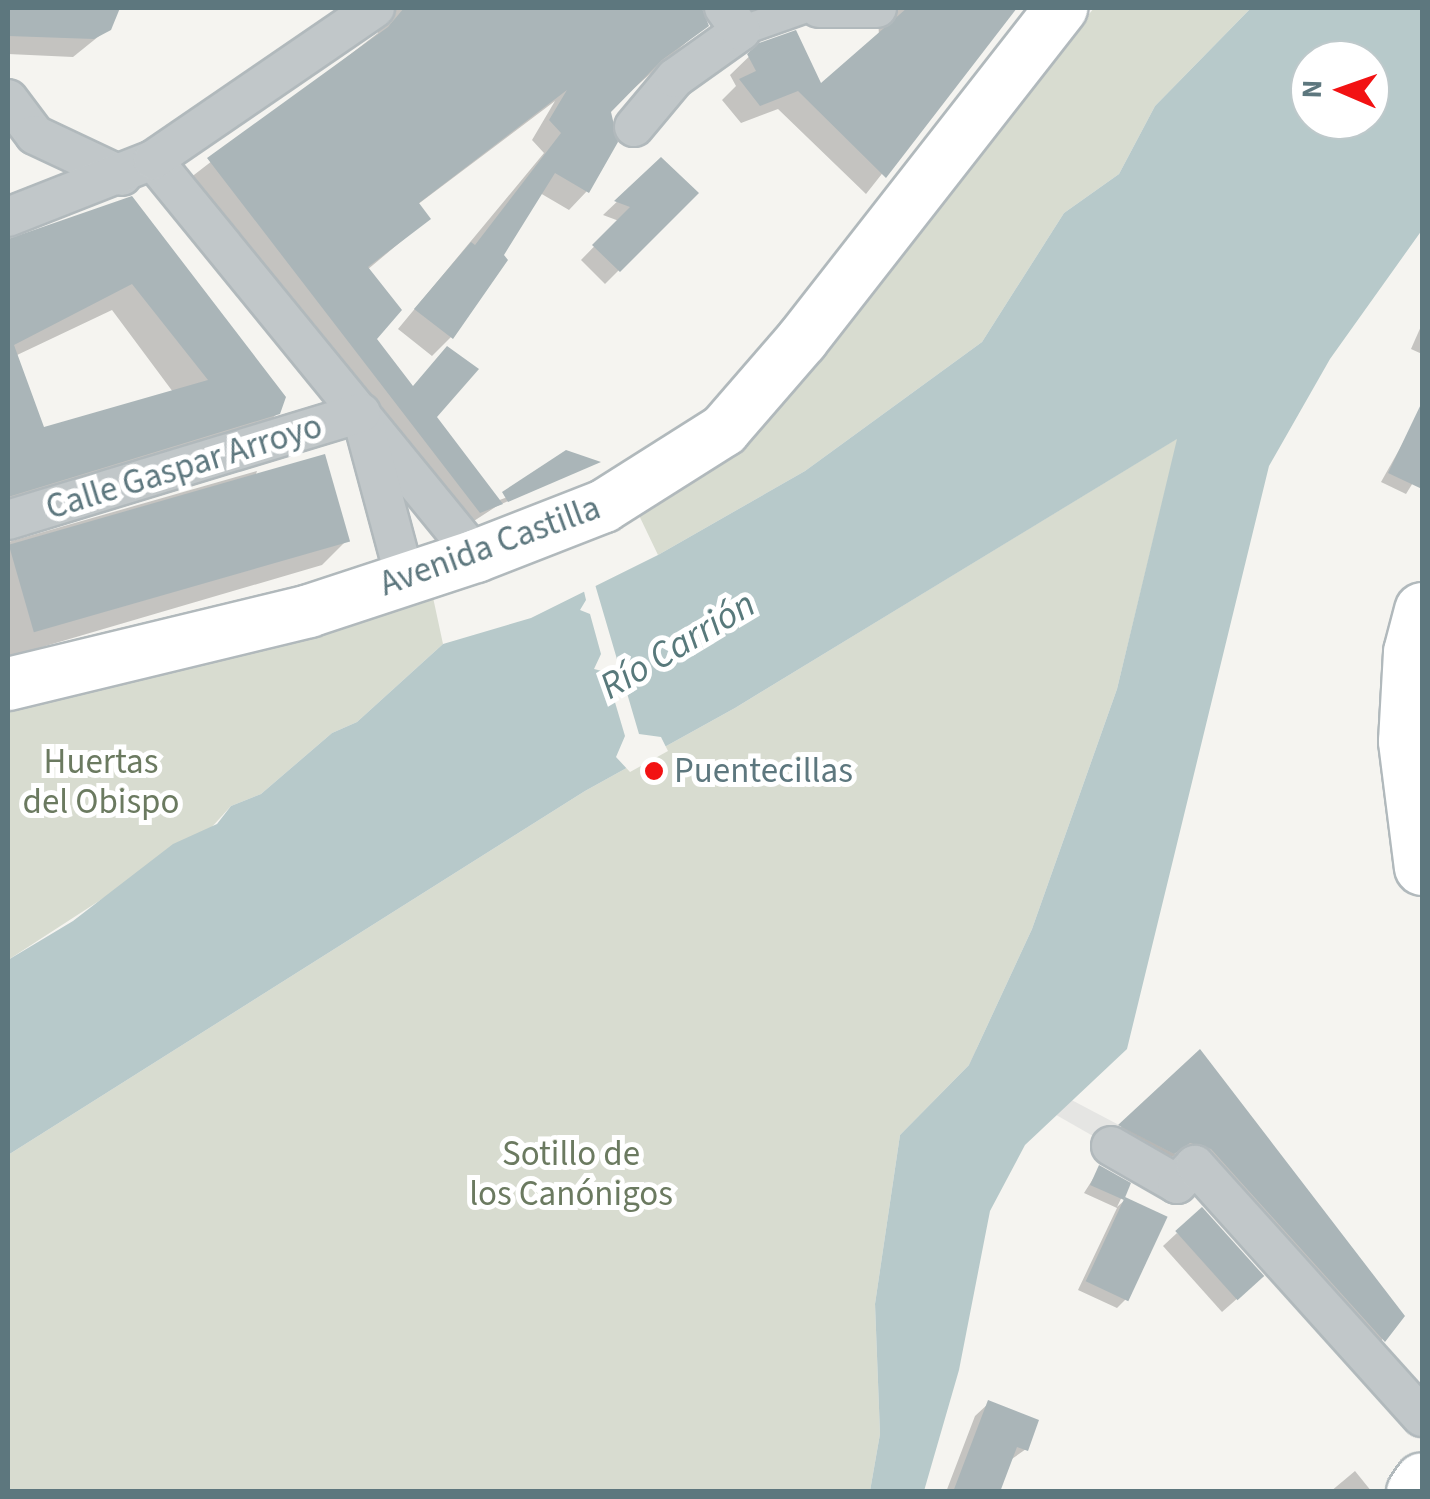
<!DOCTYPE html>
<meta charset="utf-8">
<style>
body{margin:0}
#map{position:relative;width:1430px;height:1499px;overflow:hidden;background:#f5f4f0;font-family:"Source Sans 3",sans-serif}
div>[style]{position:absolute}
.built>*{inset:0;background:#e5e5e3}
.green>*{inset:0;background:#d8dcd0}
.water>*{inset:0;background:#b7c9ca}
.pier>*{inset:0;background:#f5f4f0}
.shadow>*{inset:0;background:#0003}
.building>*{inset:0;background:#aab5b8;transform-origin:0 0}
.roads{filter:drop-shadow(2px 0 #b1b9bc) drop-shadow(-2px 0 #b1b9bc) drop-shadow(0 2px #b1b9bc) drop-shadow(0 -2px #b1b9bc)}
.pedestrian>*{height:28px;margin:-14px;padding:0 14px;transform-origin:14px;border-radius:14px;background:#c1c7c9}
.minor>*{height:38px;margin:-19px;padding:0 19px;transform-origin:19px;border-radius:19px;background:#c1c7c9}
.secondary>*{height:52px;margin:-26px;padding:0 26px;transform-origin:26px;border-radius:26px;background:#fff}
.trunk>*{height:55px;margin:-27.5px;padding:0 27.5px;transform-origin:27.5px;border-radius:27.5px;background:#fff}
.dots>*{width:28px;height:28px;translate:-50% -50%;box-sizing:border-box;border:5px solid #fff;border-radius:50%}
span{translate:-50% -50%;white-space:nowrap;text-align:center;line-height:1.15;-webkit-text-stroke:10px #fff;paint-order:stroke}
.street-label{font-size:35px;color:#5d777e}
.park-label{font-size:35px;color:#6b7a60}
.poi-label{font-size:35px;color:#5d777e}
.left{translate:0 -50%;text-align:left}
.water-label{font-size:38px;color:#58797b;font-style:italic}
.frame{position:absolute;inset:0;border:10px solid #5d777e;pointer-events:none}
.north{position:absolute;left:1290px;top:40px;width:100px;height:100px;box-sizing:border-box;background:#fff;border:2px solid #bec9cb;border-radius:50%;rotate:272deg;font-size:28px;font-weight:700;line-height:40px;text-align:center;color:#5d777e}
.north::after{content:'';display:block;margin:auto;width:35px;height:45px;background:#f21213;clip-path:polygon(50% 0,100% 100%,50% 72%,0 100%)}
</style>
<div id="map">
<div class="built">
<i style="clip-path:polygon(965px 1044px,1195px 1165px,1177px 1184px,969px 1065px)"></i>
</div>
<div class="green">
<i style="clip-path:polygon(1094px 8px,1251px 8px,1155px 106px,1119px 174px,1064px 213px,982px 342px,805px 471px,658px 555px,635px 507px,810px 357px)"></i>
<i style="clip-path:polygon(1178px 438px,1117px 689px,1032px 929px,969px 1065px,900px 1135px,875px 1304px,880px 1434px,870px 1491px,8px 1491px,8px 1155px,585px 791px,735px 708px)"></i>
<i style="clip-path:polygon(431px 588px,443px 644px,357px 722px,332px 733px,261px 794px,231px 806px,210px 829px,8px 960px,8px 707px)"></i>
</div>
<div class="water">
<i style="clip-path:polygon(evenodd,1251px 8px,1422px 8px,1422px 230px,1330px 359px,1269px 466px,1127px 1049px,1025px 1145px,990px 1211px,959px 1370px,924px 1491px,870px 1491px,880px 1434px,875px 1304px,900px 1135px,969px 1065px,1032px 929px,1117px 689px,1177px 439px,735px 708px,585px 791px,8px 1155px,8px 960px,73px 921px,173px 844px,217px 824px,231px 806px,261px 794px,332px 733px,357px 722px,443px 644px,531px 618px,658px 555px,805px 471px,982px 342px,1064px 213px,1119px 174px,1155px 106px,1251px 8px,1310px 60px,1370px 60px,1370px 120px,1310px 120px,1310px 60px)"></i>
</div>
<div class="pier">
<i style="clip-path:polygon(594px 581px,639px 734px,661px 737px,668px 751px,630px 772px,616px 757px,625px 736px,606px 672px,594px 669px,601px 654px,590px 614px,580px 610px,586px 600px,583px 587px)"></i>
</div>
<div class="shadow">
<i style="clip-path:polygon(8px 8px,113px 8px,115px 14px,109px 28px,73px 57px,8px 54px)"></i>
<i style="clip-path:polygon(367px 8px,700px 8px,706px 25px,608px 111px,587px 191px,569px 210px,540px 193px,451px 337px,432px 356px,398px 329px,544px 153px,532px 140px,555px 101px,417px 205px,428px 219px,367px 270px,374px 339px,497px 501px,596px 463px,497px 506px,460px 530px,190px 178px,378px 33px,376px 15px)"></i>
<i style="clip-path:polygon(715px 8px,768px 8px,759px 17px)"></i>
<i style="clip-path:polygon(856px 8px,1013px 8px,866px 194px,778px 109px,741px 123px,722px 100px,736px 86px,730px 75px,761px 45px,820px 87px,879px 37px,878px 14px)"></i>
<i style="clip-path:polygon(661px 160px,696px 193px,605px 284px,581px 260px,619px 221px,603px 215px)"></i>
<i style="clip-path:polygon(evenodd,131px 199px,278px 413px,252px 438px,8px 513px,8px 243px,131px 199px,112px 310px,173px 392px,43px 430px,15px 356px,112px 310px)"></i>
<i style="clip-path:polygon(1422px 324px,1422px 354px,1411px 349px)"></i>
<i style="clip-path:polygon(1416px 420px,1422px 423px,1422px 468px,1406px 494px,1381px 482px)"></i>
<i style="clip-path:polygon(257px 471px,255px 477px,347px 540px,322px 565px,8px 657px,8px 542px)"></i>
<i style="clip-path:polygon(1199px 1053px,1402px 1316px,1370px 1354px,1197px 1162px,1175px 1155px,1159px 1166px,1107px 1140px)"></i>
<i style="clip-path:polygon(1100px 1168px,1128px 1184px,1117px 1207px,1125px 1200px,1125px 1300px,1117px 1308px,1078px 1290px,1117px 1208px,1084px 1193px)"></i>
<i style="clip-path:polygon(1177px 1233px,1248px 1289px,1222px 1312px,1163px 1246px)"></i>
<i style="clip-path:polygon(989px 1403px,1026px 1449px,1009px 1461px,997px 1492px,946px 1492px,975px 1416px)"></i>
<i style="clip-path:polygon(1355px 1471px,1372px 1492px,1330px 1492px)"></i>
</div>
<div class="building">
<i style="clip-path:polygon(8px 8px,120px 8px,111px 30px,94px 39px,8px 36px)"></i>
<i style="clip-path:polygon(404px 8px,702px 8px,709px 26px,662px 60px,611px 112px,618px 142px,589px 193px,555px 173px,504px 255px,508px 260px,453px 339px,414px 309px,471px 242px,475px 245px,561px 133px,549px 120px,567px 90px,419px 203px,431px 219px,368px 267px,402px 310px,377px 339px,413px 386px,447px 346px,479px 369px,437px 417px,503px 504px,480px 513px,207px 158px,388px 27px)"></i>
<i style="clip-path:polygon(907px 8px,1017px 8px,886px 178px,798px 91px,760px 106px,739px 79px,756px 71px,747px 54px,759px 43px,796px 30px,821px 83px)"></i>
<i style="clip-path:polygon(661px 157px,699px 193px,620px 272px,592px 245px,630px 207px,614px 201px)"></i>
<i style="clip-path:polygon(evenodd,132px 196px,286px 397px,280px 414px,8px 497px,8px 239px,132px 196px,132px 284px,208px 380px,44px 427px,14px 345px,132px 284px)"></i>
<i style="clip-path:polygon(1422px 402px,1422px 489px,1388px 473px)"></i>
<i style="clip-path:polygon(566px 450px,601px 462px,508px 502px,502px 492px)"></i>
<i style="left:325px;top:454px;width:91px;height:329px;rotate:74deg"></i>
<i style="clip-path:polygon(1200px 1049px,1405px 1316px,1385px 1342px,1211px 1149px,1190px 1143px,1174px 1154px,1118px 1125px)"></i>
<i style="clip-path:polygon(1099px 1165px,1131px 1183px,1124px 1200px,1090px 1185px)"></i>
<i style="left:1125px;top:1197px;width:47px;height:93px;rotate:25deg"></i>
<i style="left:1202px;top:1207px;width:93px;height:36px;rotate:48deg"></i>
<i style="clip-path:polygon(988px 1400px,1039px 1420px,1028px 1451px,1017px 1447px,1000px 1492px,953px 1492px)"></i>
</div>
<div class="roads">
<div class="pedestrian">
<i style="left:741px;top:31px;width:69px;rotate:-19.5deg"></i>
</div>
<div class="minor">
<i style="left:819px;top:8px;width:58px"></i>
<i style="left:8px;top:99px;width:45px;rotate:53.1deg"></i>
<i style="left:35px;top:135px;width:96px;rotate:25.2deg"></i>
<i style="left:634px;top:127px;width:64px;rotate:-50.1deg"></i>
<i style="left:675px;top:78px;width:81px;rotate:-35.5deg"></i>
<i style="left:741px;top:31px;width:29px;rotate:-126deg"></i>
<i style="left:153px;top:160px;width:511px;rotate:50.8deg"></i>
<i style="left:8px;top:217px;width:156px;rotate:-21.5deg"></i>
<i style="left:153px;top:160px;width:269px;rotate:-34.4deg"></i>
<i style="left:364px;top:425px;width:158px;rotate:75deg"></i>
<i style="left:8px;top:520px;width:369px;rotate:-16.9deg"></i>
<i style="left:1111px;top:1146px;width:76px;rotate:29.9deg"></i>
<i style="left:1177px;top:1184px;width:26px;rotate:-47deg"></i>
<i style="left:1195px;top:1165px;width:339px;rotate:48deg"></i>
</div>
<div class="secondary">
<i style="left:8px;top:684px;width:310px;rotate:-13.6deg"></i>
<i style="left:309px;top:611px;width:176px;rotate:-18.2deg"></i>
<i style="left:476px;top:556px;width:137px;rotate:-21.3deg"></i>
<i style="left:604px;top:506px;width:142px;rotate:-32.3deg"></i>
<i style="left:724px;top:430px;width:119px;rotate:-49.1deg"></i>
<i style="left:802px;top:340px;width:421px;rotate:-52deg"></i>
</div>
<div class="trunk">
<i style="left:1422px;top:610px;width:43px;rotate:104.7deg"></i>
<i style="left:1411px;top:652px;width:89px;rotate:93.2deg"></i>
<i style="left:1406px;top:741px;width:127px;rotate:82.8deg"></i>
<i style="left:1414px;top:1492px;width:14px;rotate:-56deg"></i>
</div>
</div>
<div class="dots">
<i style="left:654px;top:771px;background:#f21213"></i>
</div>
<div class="street-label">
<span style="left:184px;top:467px;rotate:-17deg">Calle Gaspar Arroyo</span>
<span style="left:490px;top:546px;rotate:-20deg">Avenida Castilla</span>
</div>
<div class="park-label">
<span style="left:101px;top:782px">Huertas<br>del Obispo</span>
<span style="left:571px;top:1174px">Sotillo de<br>los Canónigos</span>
</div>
<div class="poi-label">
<span class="left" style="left:674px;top:771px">Puentecillas</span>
</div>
<div class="water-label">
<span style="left:678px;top:646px;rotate:-31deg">Río Carrión</span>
</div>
<div class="frame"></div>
<div class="north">N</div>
</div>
